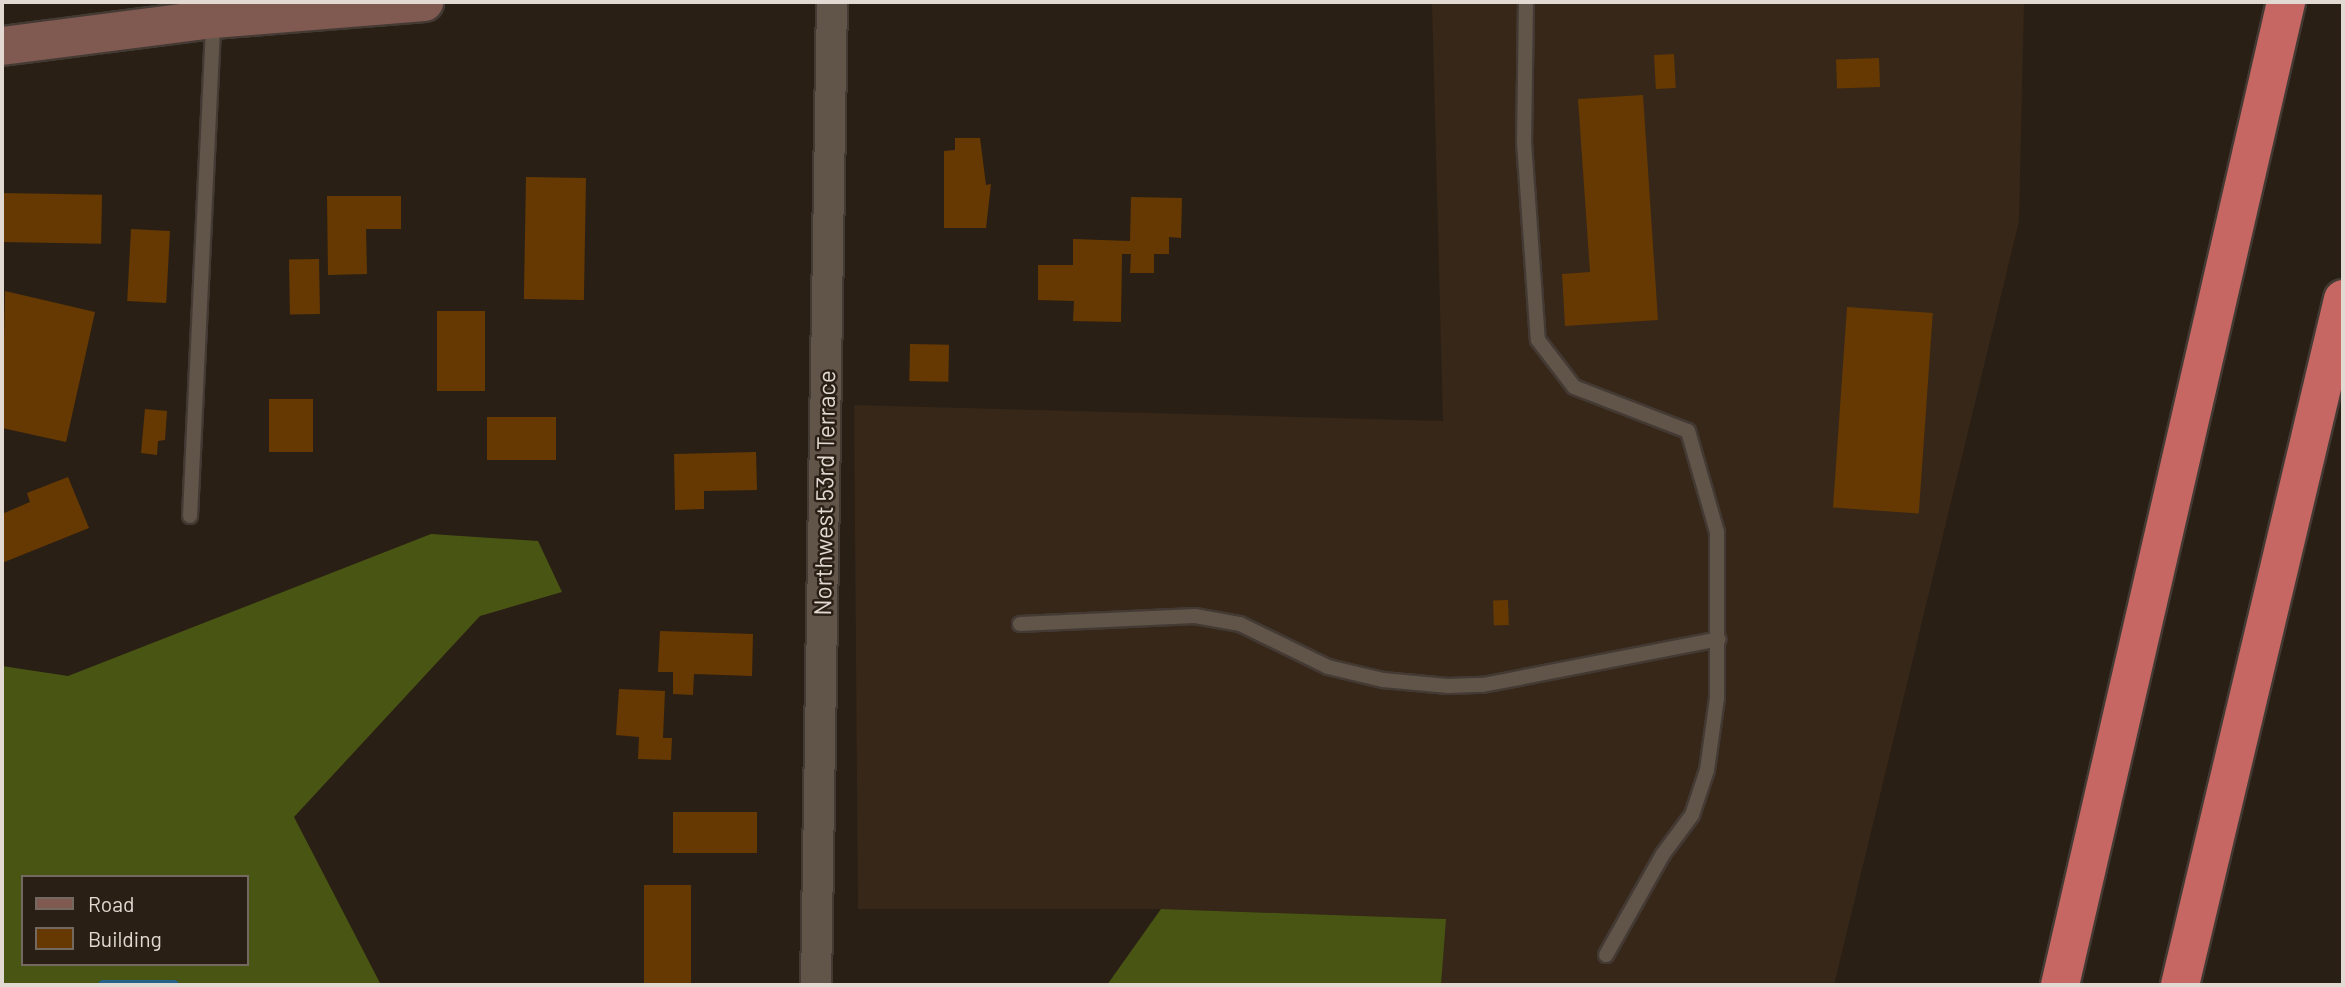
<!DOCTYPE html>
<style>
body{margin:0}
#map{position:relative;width:2345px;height:987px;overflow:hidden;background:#2a1f15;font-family:Barlow,sans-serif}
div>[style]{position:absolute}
.built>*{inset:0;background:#362719}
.forest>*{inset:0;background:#495513}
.stream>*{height:10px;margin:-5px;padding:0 5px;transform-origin:5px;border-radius:5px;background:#256189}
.building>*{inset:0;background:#663902;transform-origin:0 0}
.roads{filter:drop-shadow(2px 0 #443a34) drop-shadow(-2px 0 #443a34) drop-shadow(0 2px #443a34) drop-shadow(0 -2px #443a34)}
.service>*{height:14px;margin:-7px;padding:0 7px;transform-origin:7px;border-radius:7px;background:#615449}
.minor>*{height:30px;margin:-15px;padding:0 15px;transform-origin:15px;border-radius:15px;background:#615449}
.secondary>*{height:38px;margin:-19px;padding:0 19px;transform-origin:19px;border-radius:19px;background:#805a51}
.motorway>*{height:38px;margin:-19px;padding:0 19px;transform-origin:19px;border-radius:19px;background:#c76763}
span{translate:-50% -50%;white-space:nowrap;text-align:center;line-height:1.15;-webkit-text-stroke:5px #2a1f15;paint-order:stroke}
.street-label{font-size:24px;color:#e1d9d2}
.frame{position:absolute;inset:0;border:4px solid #e1d9d2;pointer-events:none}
.legend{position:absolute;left:21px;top:875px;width:228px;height:91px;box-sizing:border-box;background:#2a1f15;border:2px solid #736961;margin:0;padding:9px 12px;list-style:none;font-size:21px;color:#e1d9d2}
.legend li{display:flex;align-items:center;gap:14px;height:35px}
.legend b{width:35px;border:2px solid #736961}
</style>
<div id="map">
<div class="built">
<i style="clip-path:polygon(1432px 2px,2024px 2px,2019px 221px,1834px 985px,1441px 985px,1445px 919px,1161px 909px,858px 909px,854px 405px,1443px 421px)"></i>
</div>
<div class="forest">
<i style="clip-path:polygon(evenodd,431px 534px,538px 541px,562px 592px,480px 616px,294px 817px,381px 985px,2px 985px,2px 666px,68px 676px,431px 534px,23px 877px,247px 877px,247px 964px,23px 964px,23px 877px)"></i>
<i style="clip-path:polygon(1161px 909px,1446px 919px,1441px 985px,1107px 985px)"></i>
</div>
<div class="stream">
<i style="left:103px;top:985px;width:71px"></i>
</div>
<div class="building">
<i style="left:1674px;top:54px;width:34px;height:20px;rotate:87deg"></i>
<i style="left:1879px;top:58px;width:29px;height:43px;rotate:88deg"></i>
<i style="clip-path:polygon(1643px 95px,1658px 320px,1565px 326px,1562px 274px,1590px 272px,1578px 99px)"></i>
<i style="clip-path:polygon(955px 138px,980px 138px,986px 185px,991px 184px,986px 228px,944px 228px,944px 151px,955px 150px)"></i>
<i style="left:526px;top:177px;width:60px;height:122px;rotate:1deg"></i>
<i style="left:2px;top:193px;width:100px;height:49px;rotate:1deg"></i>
<i style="clip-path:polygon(327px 196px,401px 196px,401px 229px,366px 229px,367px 274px,328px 275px)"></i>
<i style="clip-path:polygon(1131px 197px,1182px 198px,1181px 238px,1169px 237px,1169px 254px,1154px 254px,1154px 273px,1130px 273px,1131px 254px,1122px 254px,1121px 322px,1073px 321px,1074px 301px,1038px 300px,1038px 265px,1073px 265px,1073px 239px,1130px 241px)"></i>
<i style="left:131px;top:229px;width:39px;height:72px;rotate:3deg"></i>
<i style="left:319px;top:259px;width:55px;height:30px;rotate:89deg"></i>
<i style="clip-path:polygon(5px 291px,95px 312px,66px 442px,2px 428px)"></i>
<i style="left:1847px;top:307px;width:86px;height:201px;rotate:4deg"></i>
<i style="left:437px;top:311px;width:48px;height:80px"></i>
<i style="left:910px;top:344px;width:39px;height:37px;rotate:1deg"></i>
<i style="left:269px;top:399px;width:44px;height:53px"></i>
<i style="clip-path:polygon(145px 409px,167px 411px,165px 440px,158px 441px,157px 455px,141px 453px)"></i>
<i style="left:556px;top:417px;width:43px;height:69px;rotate:90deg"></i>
<i style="clip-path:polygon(756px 452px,757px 490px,704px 491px,704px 509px,675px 510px,674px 454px)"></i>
<i style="clip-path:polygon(68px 477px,89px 528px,2px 563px,2px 514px,30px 502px,27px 493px)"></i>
<i style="left:1508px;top:600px;width:25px;height:15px;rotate:88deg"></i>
<i style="clip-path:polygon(660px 631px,753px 634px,752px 676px,694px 674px,693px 695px,673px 694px,673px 672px,658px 672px)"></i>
<i style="clip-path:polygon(619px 689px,665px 691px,663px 738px,672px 738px,671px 760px,638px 759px,639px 737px,616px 735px)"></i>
<i style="left:673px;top:812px;width:84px;height:41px"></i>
<i style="left:644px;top:885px;width:47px;height:100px"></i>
</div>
<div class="roads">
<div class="service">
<i style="left:1526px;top:2px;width:140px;rotate:90.8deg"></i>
<i style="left:1524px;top:142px;width:198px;rotate:86deg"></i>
<i style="left:1538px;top:340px;width:59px;rotate:52.5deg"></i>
<i style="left:1574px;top:387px;width:122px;rotate:21.1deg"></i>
<i style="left:1688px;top:431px;width:105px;rotate:74deg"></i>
<i style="left:1717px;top:532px;width:166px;rotate:90deg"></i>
<i style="left:1717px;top:698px;width:73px;rotate:97.9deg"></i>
<i style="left:1707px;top:770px;width:47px;rotate:108.4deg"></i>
<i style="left:1692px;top:815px;width:49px;rotate:126.6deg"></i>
<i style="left:1663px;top:854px;width:116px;rotate:119.4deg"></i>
<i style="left:190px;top:516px;width:497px;rotate:-87.3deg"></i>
<i style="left:1020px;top:624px;width:175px;rotate:-2.6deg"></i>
<i style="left:1195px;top:616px;width:46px;rotate:10.1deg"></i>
<i style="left:1240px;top:624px;width:98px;rotate:26deg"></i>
<i style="left:1328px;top:667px;width:57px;rotate:13.3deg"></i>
<i style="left:1383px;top:680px;width:65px;rotate:5.3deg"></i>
<i style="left:1448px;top:686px;width:35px;rotate:-2deg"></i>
<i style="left:1483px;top:685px;width:240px;rotate:-11deg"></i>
</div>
<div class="minor">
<i style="left:816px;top:985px;width:983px;rotate:-89.07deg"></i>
</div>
<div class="secondary">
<i style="left:2px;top:46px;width:213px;rotate:-7.3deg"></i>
<i style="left:213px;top:19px;width:212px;rotate:-4.6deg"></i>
</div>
<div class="motorway">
<i style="left:2060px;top:985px;width:1009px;rotate:-77.05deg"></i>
<i style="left:2180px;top:985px;width:705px;rotate:-76.63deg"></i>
</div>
</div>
<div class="street-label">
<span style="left:824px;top:493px;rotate:-89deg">Northwest 53rd Terrace</span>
</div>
<div class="frame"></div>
<ul class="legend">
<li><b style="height:9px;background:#805a51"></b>Road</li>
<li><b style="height:19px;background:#663902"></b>Building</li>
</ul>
</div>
